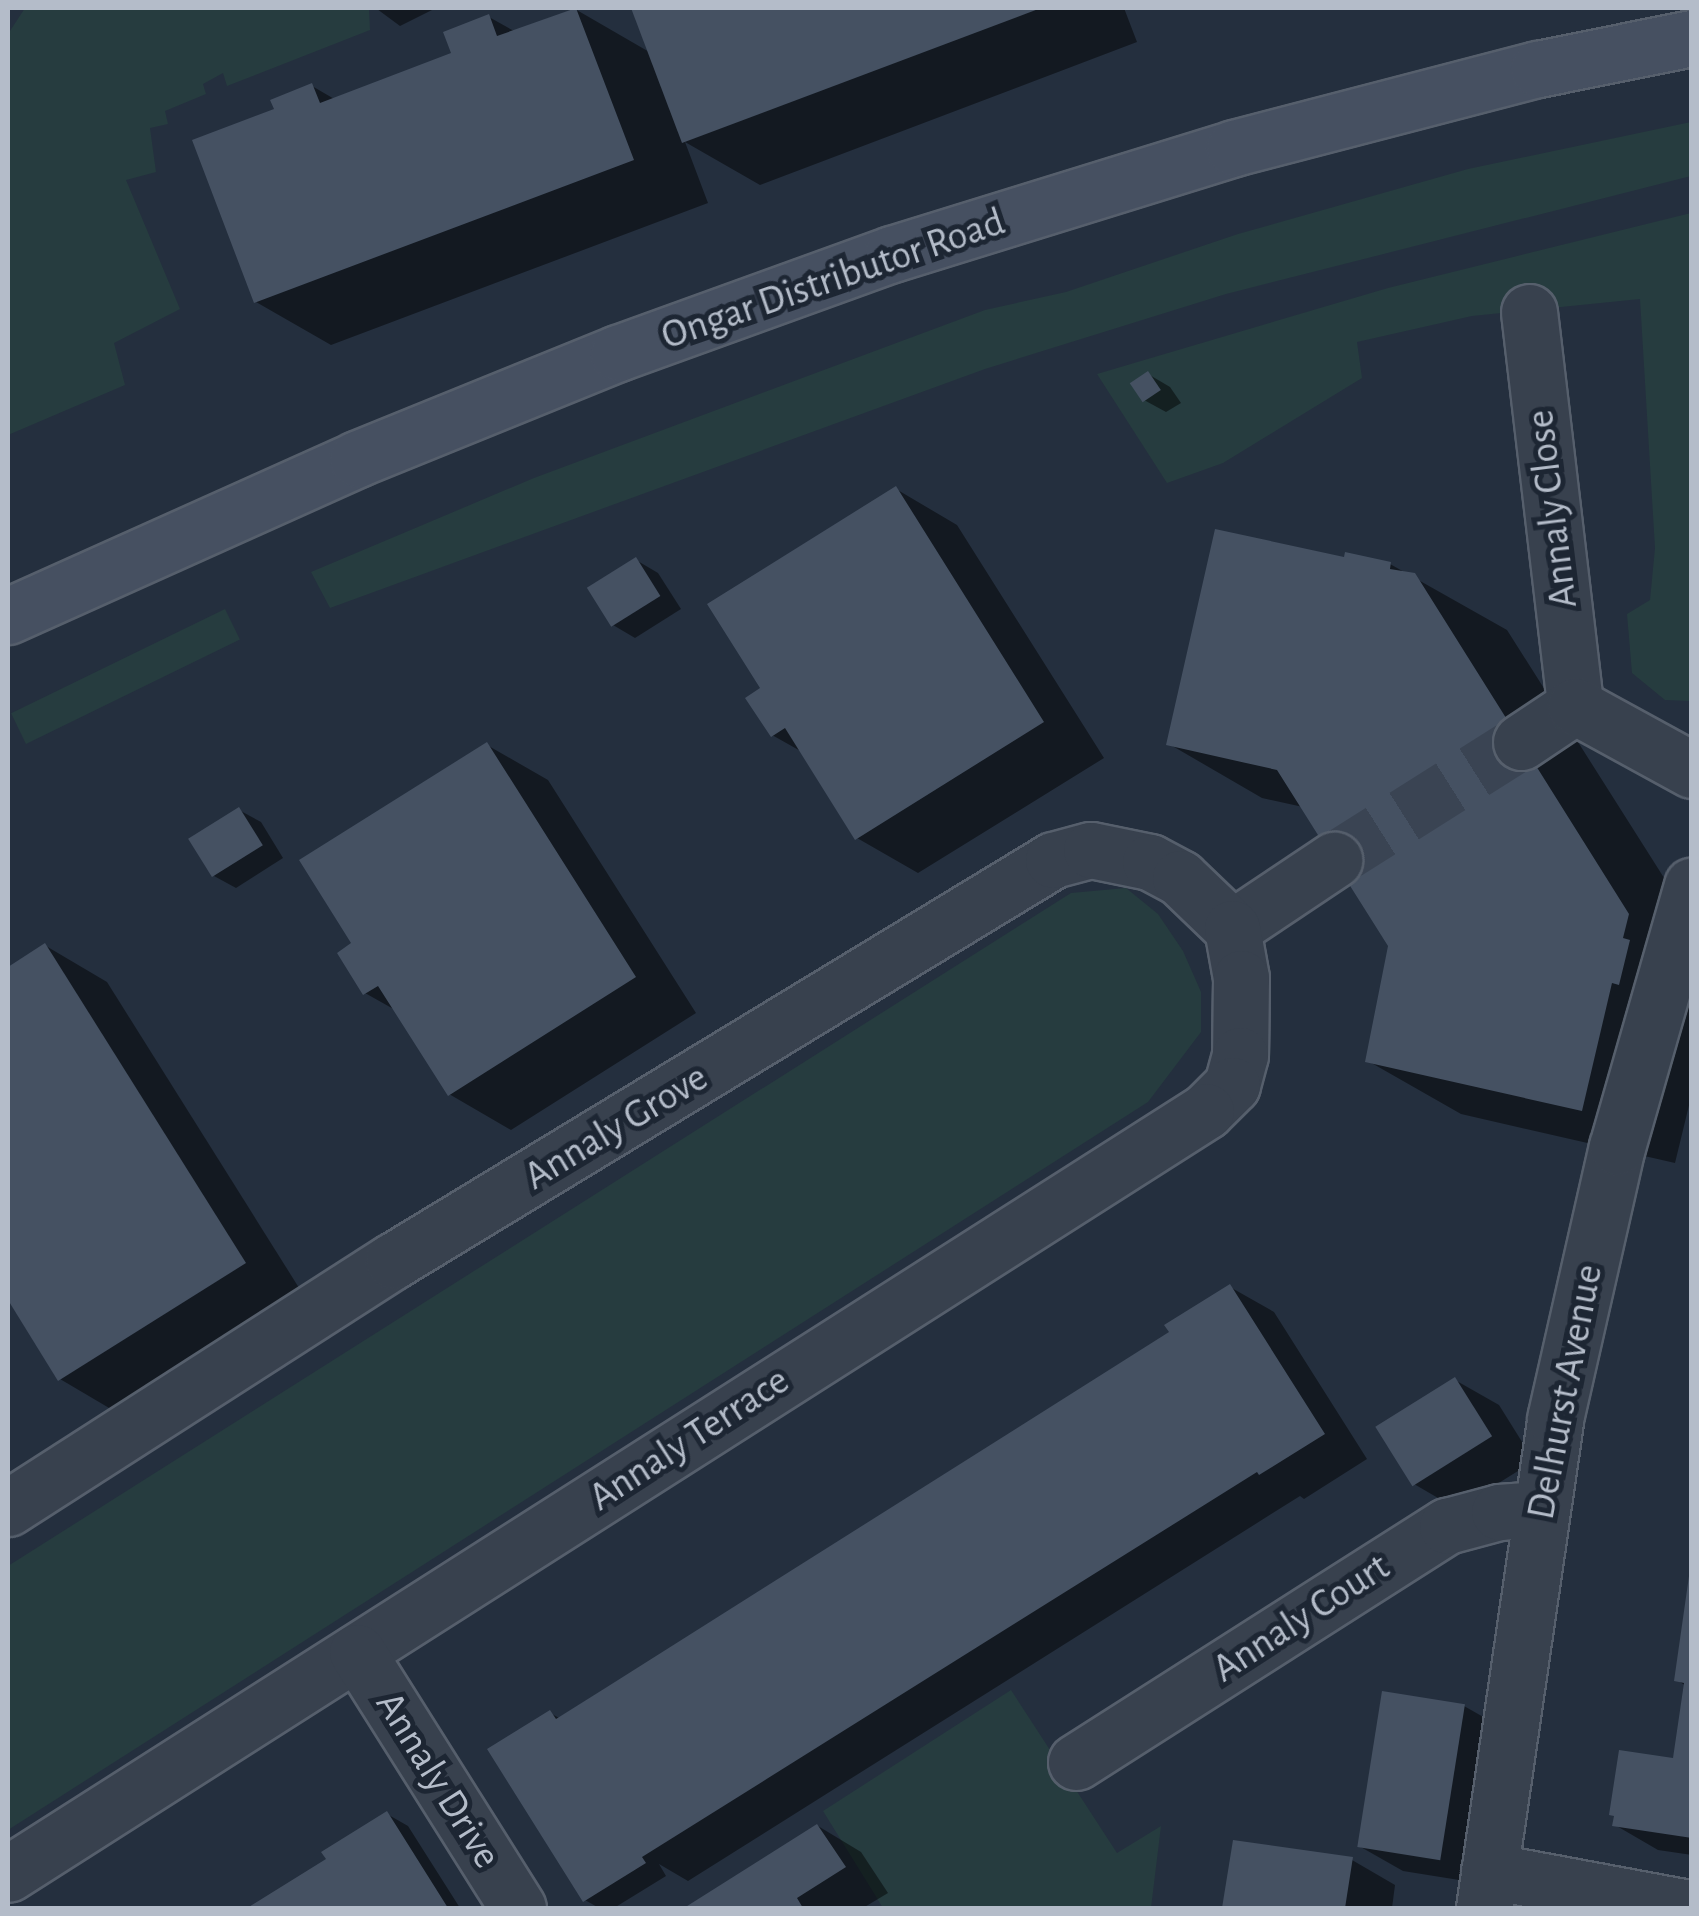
<!DOCTYPE html>
<style>
body{margin:0}
#map{position:relative;width:1699px;height:1916px;overflow:hidden;background:#242f3e;font-family:"Alegreya Sans",sans-serif}
div>[style]{position:absolute}
.green>*{inset:0;background:#263c3f;transform-origin:0 0}
.shadow>*{inset:0;background:#0007}
.building>*{inset:0;background:#455162;transform-origin:0 0}
.street-tunnel>*{height:55px;margin-top:-27.5px;transform-origin:0;background:repeating-linear-gradient(90deg,#3a4453 0 55px,transparent 0 83px)}
.roads{filter:drop-shadow(2px 0 #565f6c) drop-shadow(-2px 0 #565f6c) drop-shadow(0 2px #565f6c) drop-shadow(0 -2px #565f6c)}
.street>*{height:55px;margin:-27.5px;padding:0 27.5px;transform-origin:27.5px;border-radius:27.5px;background:#38414e}
.secondary>*{height:55px;margin:-27.5px;padding:0 27.5px;transform-origin:27.5px;border-radius:27.5px;background:#465061}
span{translate:-50% -50%;white-space:nowrap;text-align:center;line-height:1.15;-webkit-text-stroke:10px #1d2633;paint-order:stroke}
.street-label{font-size:40px;color:#b4bcc9}
.frame{position:absolute;inset:0;border:10px solid #b4bcc9;pointer-events:none}
</style>
<div id="map">
<div class="green">
<i style="clip-path:polygon(25px 8px,369px 8px,370px 30px,227px 86px,223px 73px,203px 84px,206px 94px,165px 111px,168px 124px,150px 128px,156px 172px,126px 180px,180px 309px,114px 343px,125px 385px,8px 435px,8px 34px)"></i>
<i style="clip-path:polygon(1691px 122px,1691px 176px,1226px 294px,985px 369px,330px 608px,311px 572px,534px 478px,985px 310px,1066px 292px,1238px 234px,1468px 169px)"></i>
<i style="clip-path:polygon(1691px 213px,1691px 701px,1665px 700px,1632px 673px,1627px 614px,1650px 600px,1655px 548px,1640px 299px,1472px 316px,1357px 342px,1362px 378px,1223px 463px,1167px 483px,1097px 374px,1388px 288px)"></i>
<i style="left:225px;top:609px;width:34px;height:238px;rotate:64deg"></i>
<i style="clip-path:polygon(1126px 888px,1158px 914px,1183px 951px,1201px 992px,1201px 1032px,1148px 1102px,8px 1830px,8px 1566px,1071px 893px)"></i>
<i style="clip-path:polygon(1011px 1690px,1117px 1853px,1161px 1826px,1151px 1908px,883px 1908px,823px 1811px)"></i>
</div>
<div class="shadow">
<i style="clip-path:polygon(436px 8px,400px 26px,377px 9px,380px 8px)"></i>
<i style="clip-path:polygon(634px 8px,1124px 8px,1137px 42px,760px 185px,685px 142px,708px 203px,331px 345px,256px 302px,277px 110px,312px 86px,336px 100px,454px 55px,489px 17px,514px 31px,575px 9px,651px 53px)"></i>
<i style="clip-path:polygon(1148px 374px,1170px 387px,1181px 403px,1166px 412px,1144px 400px)"></i>
<i style="clip-path:polygon(896px 489px,957px 525px,1104px 758px,918px 873px,857px 838px,804px 753px,772px 735px,763px 689px)"></i>
<i style="clip-path:polygon(636px 560px,658px 573px,681px 609px,635px 638px,613px 625px)"></i>
<i style="clip-path:polygon(1347px 560px,1390px 564px,1507px 630px,1692px 922px,1692px 1093px,1675px 1163px,1461px 1114px,1368px 1061px,1391px 945px,1303px 807px,1262px 798px,1169px 744px)"></i>
<i style="clip-path:polygon(487px 745px,548px 780px,696px 1013px,511px 1130px,449px 1094px,397px 1011px,365px 993px,355px 944px)"></i>
<i style="clip-path:polygon(239px 810px,261px 822px,283px 858px,236px 888px,214px 876px)"></i>
<i style="clip-path:polygon(46px 946px,107px 982px,306px 1299px,121px 1415px,60px 1379px,8px 1295px,8px 970px)"></i>
<i style="clip-path:polygon(1230px 1287px,1274px 1312px,1367px 1459px,1304px 1499px,1300px 1496px,688px 1881px,659px 1864px,666px 1876px,614px 1908px,599px 1908px,585px 1900px,550px 1713px,561px 1719px,1173px 1333px)"></i>
<i style="clip-path:polygon(1455px 1380px,1499px 1405px,1534px 1461px,1457px 1509px,1414px 1484px)"></i>
<i style="clip-path:polygon(1692px 1581px,1692px 1855px,1658px 1850px,1615px 1825px,1675px 1760px,1686px 1686px,1677px 1680px)"></i>
<i style="clip-path:polygon(1464px 1706px,1508px 1731px,1484px 1884px,1403px 1871px,1359px 1846px)"></i>
<i style="clip-path:polygon(387px 1814px,408px 1826px,460px 1908px,253px 1908px,329px 1860px)"></i>
<i style="clip-path:polygon(818px 1826px,861px 1852px,888px 1893px,863px 1908px,688px 1908px)"></i>
<i style="clip-path:polygon(1235px 1843px,1352px 1860px,1395px 1885px,1392px 1908px,1225px 1908px)"></i>
</div>
<div class="building">
<i style="clip-path:polygon(576px 8px,634px 160px,254px 303px,192px 140px,274px 109px,270px 100px,312px 83px,320px 103px,451px 53px,443px 32px,489px 14px,497px 36px)"></i>
<i style="clip-path:polygon(631px 8px,1041px 8px,682px 143px)"></i>
<i style="left:1148px;top:371px;width:23px;height:22px;rotate:56deg"></i>
<i style="clip-path:polygon(896px 486px,1044px 722px,855px 840px,785px 728px,771px 737px,745px 698px,760px 688px,707px 604px)"></i>
<i style="clip-path:polygon(1215px 529px,1344px 557px,1345px 552px,1391px 562px,1390px 569px,1415px 573px,1629px 914px,1623px 938px,1630px 940px,1619px 985px,1612px 983px,1582px 1111px,1365px 1062px,1388px 946px,1277px 770px,1166px 745px)"></i>
<i style="left:636px;top:557px;width:46px;height:58px;rotate:58deg"></i>
<i style="clip-path:polygon(487px 742px,636px 977px,448px 1096px,378px 986px,363px 995px,337px 953px,351px 943px,299px 860px)"></i>
<i style="left:239px;top:807px;width:45px;height:60px;rotate:58deg"></i>
<i style="clip-path:polygon(45px 943px,246px 1263px,58px 1381px,8px 1300px,8px 967px)"></i>
<i style="clip-path:polygon(1230px 1284px,1325px 1434px,1259px 1475px,1257px 1472px,642px 1857px,646px 1863px,583px 1902px,487px 1749px,550px 1710px,556px 1719px,607px 1687px,1169px 1332px,1164px 1325px)"></i>
<i style="left:1455px;top:1377px;width:70px;height:94px;rotate:58deg"></i>
<i style="clip-path:polygon(1689px 1576px,1692px 1576px,1692px 1838px,1612px 1826px,1614px 1816px,1609px 1815px,1619px 1750px,1673px 1758px,1684px 1683px,1674px 1681px)"></i>
<i style="left:1382px;top:1691px;width:84px;height:158px;rotate:9deg"></i>
<i style="clip-path:polygon(387px 1811px,448px 1908px,247px 1908px,326px 1859px,321px 1852px)"></i>
<i style="clip-path:polygon(817px 1824px,846px 1867px,797px 1898px,803px 1908px,684px 1908px)"></i>
<i style="clip-path:polygon(1233px 1840px,1353px 1857px,1345px 1908px,1222px 1908px)"></i>
</div>
<div class="street-tunnel">
<i style="left:1334px;top:860px;width:221px;rotate:-32.3deg"></i>
</div>
<div class="roads">
<div class="street">
<i style="left:1529px;top:312px;width:397px;rotate:83.3deg"></i>
<i style="left:1521px;top:742px;width:65px;rotate:-33.7deg"></i>
<i style="left:1575px;top:706px;width:133px;rotate:28.7deg"></i>
<i style="left:1232px;top:928px;width:123px;rotate:-33.7deg"></i>
<i style="left:8px;top:1508px;width:457px;rotate:-32.7deg"></i>
<i style="left:393px;top:1261px;width:772px;rotate:-31.28deg"></i>
<i style="left:1053px;top:860px;width:39px;rotate:-15deg"></i>
<i style="left:1091px;top:850px;width:60px;rotate:11.5deg"></i>
<i style="left:1150px;top:862px;width:34px;rotate:28deg"></i>
<i style="left:1180px;top:878px;width:72px;rotate:43.9deg"></i>
<i style="left:1232px;top:928px;width:51px;rotate:79.8deg"></i>
<i style="left:1241px;top:978px;width:77px;rotate:90.7deg"></i>
<i style="left:1240px;top:1055px;width:31px;rotate:105deg"></i>
<i style="left:1232px;top:1085px;width:37px;rotate:135deg"></i>
<i style="left:1206px;top:1111px;width:1420px;rotate:147.51deg"></i>
<i style="left:357px;top:1652px;width:302px;rotate:57.8deg"></i>
<i style="left:1076px;top:1762px;width:440px;rotate:-32.5deg"></i>
<i style="left:1447px;top:1526px;width:54px;rotate:-15.1deg"></i>
<i style="left:1499px;top:1512px;width:41px;rotate:-4.2deg"></i>
<i style="left:1489px;top:1871px;width:202px;rotate:10.5deg"></i>
<i style="left:1484px;top:1908px;width:494px;rotate:-81.7deg"></i>
<i style="left:1555px;top:1419px;width:279px;rotate:-77.2deg"></i>
<i style="left:1617px;top:1147px;width:272px;rotate:-74deg"></i>
</div>
<div class="secondary">
<i style="left:8px;top:616px;width:383px;rotate:-24.2deg"></i>
<i style="left:357px;top:459px;width:282px;rotate:-22.1deg"></i>
<i style="left:618px;top:353px;width:291px;rotate:-19.9deg"></i>
<i style="left:892px;top:254px;width:358px;rotate:-17.2deg"></i>
<i style="left:1234px;top:148px;width:314px;rotate:-14.6deg"></i>
<i style="left:1538px;top:69px;width:157px;rotate:-11.4deg"></i>
</div>
</div>
<div class="street-label">
<span style="left:833px;top:279px;rotate:-19deg">Ongar Distributor Road</span>
<span style="left:1552px;top:509px;rotate:-97deg">Annaly Close</span>
<span style="left:616px;top:1127px;rotate:-31deg">Annaly Grove</span>
<span style="left:1565px;top:1392px;rotate:-79deg">Delhurst Avenue</span>
<span style="left:689px;top:1439px;rotate:-33deg">Annaly Terrace</span>
<span style="left:1301px;top:1618px;rotate:-33deg">Annaly Court</span>
<span style="left:438px;top:1780px;rotate:58deg">Annaly Drive</span>
</div>
<div class="frame"></div>
</div>
